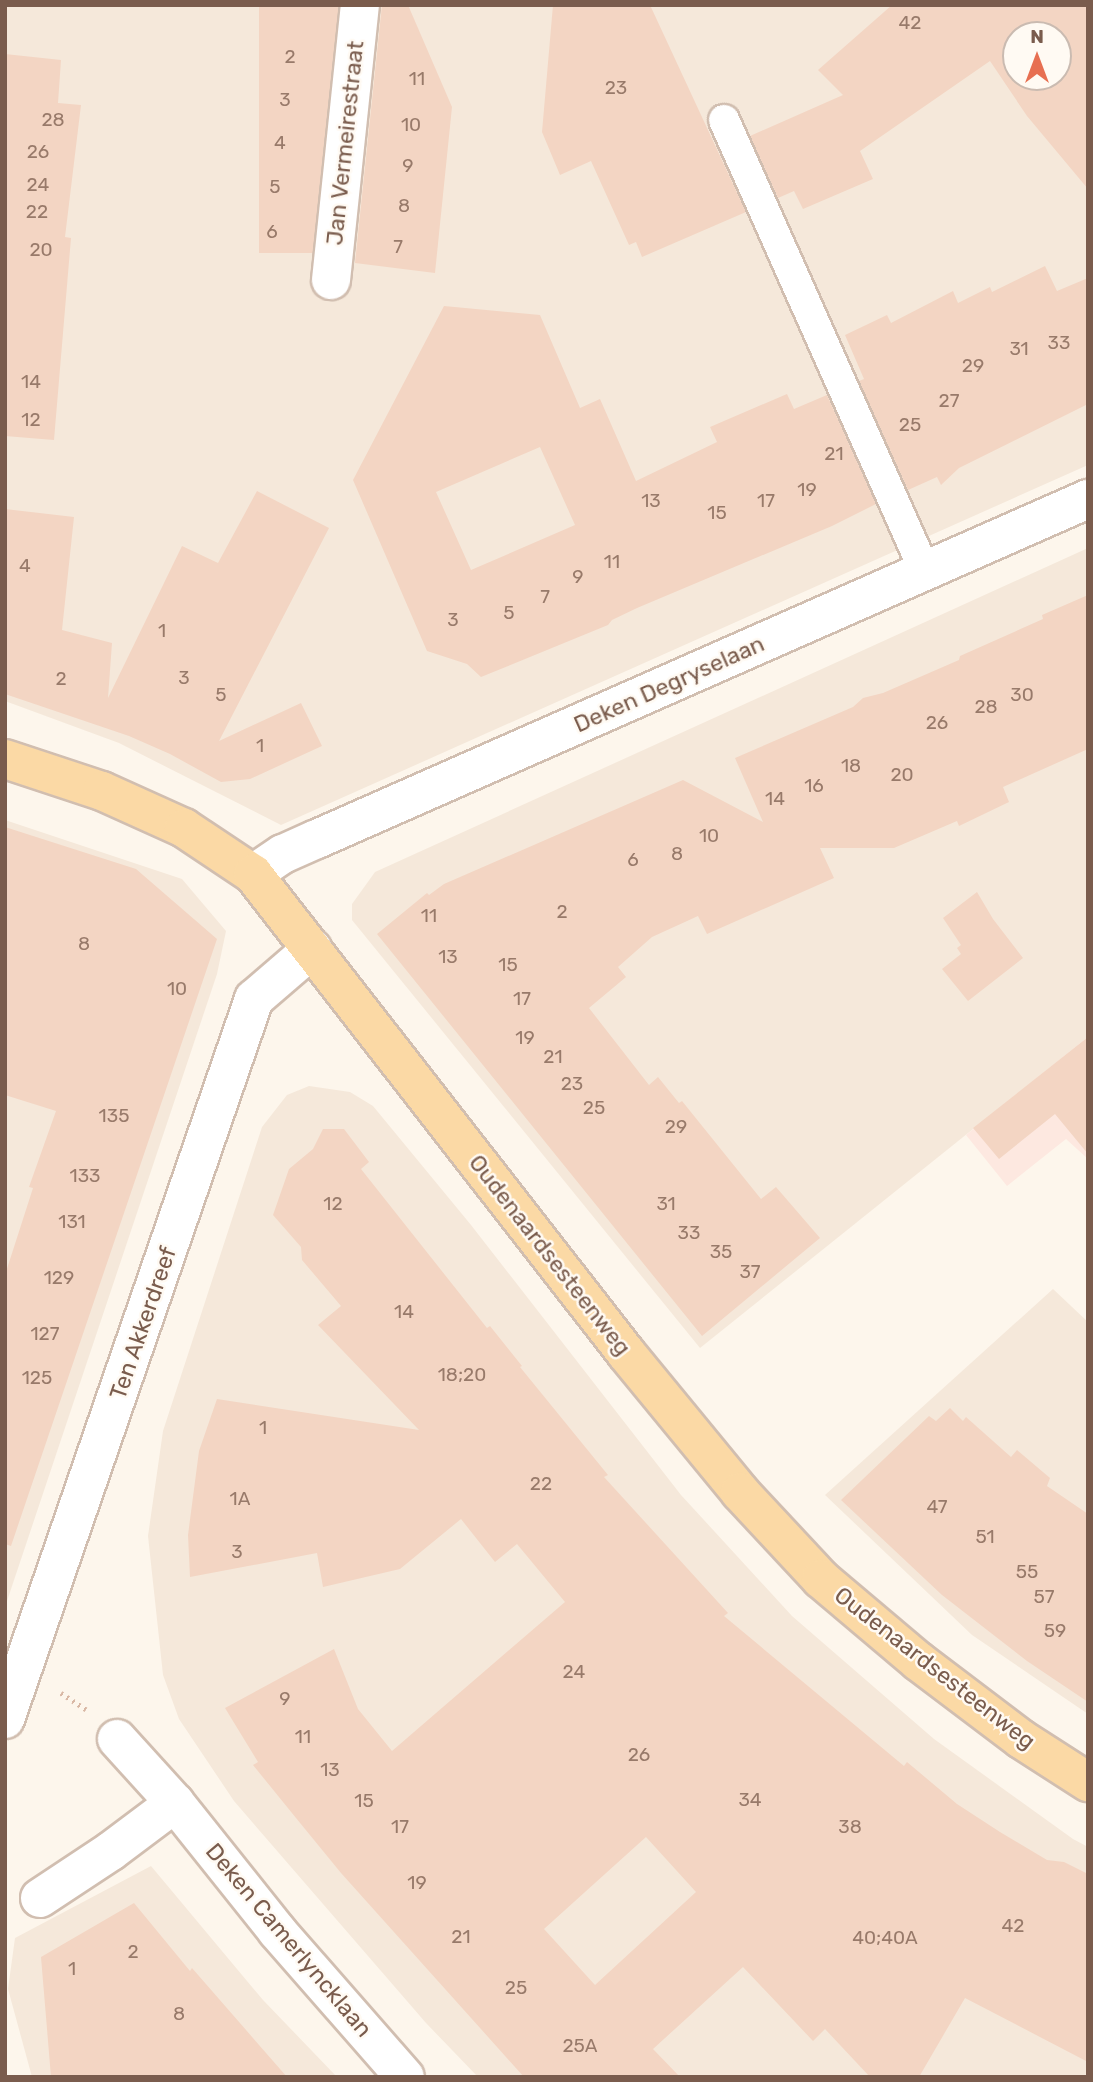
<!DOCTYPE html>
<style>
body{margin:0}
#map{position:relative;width:1093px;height:2082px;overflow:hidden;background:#fdf6ec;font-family:Rubik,sans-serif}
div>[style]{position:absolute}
.residential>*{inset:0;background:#f5e8da}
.commercial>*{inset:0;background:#fde8e0}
.building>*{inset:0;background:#f3d5c3;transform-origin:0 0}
.path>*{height:4.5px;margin-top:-2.25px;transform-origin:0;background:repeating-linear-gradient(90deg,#d9b8a5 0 2px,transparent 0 7px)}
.roads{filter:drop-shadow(2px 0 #d1beb0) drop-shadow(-2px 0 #d1beb0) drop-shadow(0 2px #d1beb0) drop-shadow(0 -2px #d1beb0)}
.service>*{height:30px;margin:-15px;padding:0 15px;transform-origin:15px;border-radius:15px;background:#fff}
.minor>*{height:38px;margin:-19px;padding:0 19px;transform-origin:19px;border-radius:19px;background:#fff}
.primary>*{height:38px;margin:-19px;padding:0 19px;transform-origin:19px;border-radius:19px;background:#fbd9a5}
span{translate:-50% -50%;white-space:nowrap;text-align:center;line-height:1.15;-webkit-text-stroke:5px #fffaf3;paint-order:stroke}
.number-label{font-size:19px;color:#987a6a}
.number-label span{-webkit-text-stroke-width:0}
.street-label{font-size:23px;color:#7a5c4d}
.frame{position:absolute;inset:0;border:7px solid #7a5c4d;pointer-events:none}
.north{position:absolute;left:1002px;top:21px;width:70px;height:70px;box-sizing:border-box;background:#fffaf3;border:2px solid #cabbb1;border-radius:50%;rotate:0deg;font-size:19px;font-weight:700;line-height:28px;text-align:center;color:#7a5c4d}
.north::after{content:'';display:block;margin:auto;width:24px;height:32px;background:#e76f51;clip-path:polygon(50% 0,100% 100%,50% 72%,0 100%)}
</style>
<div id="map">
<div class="residential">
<i style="clip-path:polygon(evenodd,5px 5px,1088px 5px,1088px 465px,281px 825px,119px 743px,5px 701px,5px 5px,1016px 35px,1058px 35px,1058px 77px,1016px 77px,1016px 35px)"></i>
<i style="clip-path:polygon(1088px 548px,1088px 1037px,700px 1348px,352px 920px,352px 904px,375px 872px)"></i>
<i style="clip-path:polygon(5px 820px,182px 879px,226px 931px,217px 974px,5px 1607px)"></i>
<i style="clip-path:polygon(309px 1086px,350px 1092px,373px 1106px,471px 1225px,681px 1495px,792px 1616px,934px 1739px,1073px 1839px,1088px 1847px,1088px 2077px,478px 2077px,426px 2023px,234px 1801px,179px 1719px,163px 1675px,148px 1536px,163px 1431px,262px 1127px,287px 1095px)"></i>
<i style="clip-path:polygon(1053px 1289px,1088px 1322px,1088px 1714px,972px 1635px,825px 1495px)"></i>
<i style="clip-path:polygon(151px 1866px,263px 2000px,337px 2077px,32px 2077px,8px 1989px,15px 1938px)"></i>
</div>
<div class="commercial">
<i style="clip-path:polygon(1088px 1037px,1088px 1159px,1066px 1139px,1007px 1186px,966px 1135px)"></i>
</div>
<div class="building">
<i style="left:259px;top:5px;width:79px;height:248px"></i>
<i style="clip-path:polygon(382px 5px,408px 5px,452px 107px,435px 273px,355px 263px)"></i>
<i style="clip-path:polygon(553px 5px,650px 5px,746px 212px,642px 257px,636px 242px,629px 245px,591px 161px,560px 175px,542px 132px)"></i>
<i style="clip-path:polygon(evenodd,892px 5px,1088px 5px,1088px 189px,1027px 116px,990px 61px,860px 151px,873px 179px,803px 209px,794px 191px,778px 198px,750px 136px,843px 95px,818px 70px,892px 5px,1016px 35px,1058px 35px,1058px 77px,1016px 77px,1016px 35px)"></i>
<i style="clip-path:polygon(5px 54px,61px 60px,58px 103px,81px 105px,65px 237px,71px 238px,54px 440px,5px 436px)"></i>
<i style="clip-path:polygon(1045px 266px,1057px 291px,1088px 278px,1088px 404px,959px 468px,941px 485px,937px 477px,908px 490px,859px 381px,864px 379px,845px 335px,887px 315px,891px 323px,953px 291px,958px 303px,990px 287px,992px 292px)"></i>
<i style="clip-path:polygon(evenodd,444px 306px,540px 315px,580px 408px,600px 399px,636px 481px,717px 442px,710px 427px,787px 394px,794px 409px,827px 395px,876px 504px,832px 526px,637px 608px,612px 620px,608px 625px,481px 677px,467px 664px,427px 651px,353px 480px,444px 306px,540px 447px,575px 525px,471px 570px,436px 492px,540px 447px)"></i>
<i style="clip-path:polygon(257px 491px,329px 528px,219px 741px,301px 703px,322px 746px,250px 779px,221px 782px,170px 754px,129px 736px,5px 694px,5px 509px,74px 517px,62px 630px,112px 643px,108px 698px,182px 546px,218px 563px)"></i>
<i style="clip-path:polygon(1088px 595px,1088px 749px,1003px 787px,1009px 802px,959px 826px,957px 821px,894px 848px,820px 848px,834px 878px,707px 934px,698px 916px,652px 937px,618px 967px,626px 977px,589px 1008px,649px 1085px,658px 1077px,679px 1103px,682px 1101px,761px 1199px,776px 1187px,820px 1238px,702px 1336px,377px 934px,427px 893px,429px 895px,444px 884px,683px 780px,763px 822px,735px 758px,853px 707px,863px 698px,883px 693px,959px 660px,960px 656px,1043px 619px,1042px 615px)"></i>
<i style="clip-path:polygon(5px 827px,136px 869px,217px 939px,11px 1546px,5px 1544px,5px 1275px,33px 1188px,29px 1187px,56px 1111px,5px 1095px)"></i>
<i style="clip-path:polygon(977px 892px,993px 919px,1023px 958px,968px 1001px,942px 969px,961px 954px,957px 948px,961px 945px,943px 918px)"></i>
<i style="clip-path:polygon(1088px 1037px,1088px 1154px,1055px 1114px,999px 1159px,973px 1128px)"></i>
<i style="clip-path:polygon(evenodd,323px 1129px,344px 1129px,369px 1162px,361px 1169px,487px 1328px,490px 1326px,522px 1366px,520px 1367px,608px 1475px,604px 1477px,728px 1613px,724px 1616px,904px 1766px,907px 1762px,957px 1804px,1000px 1832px,1047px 1860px,1064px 1862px,1088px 1874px,1088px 2062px,965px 1998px,919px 2077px,870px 2077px,825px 2029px,813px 2041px,743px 1967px,653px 2049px,680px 2077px,524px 2077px,341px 1873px,296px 1818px,253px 1765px,258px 1762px,225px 1708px,334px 1649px,358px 1709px,392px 1751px,565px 1602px,517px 1544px,495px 1562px,461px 1519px,400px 1569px,323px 1587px,317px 1553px,190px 1577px,188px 1535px,199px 1451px,217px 1399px,419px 1430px,318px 1325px,341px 1306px,302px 1260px,301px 1247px,273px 1215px,289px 1169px,313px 1149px,323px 1129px,646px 1837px,696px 1892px,595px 1985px,544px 1929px,646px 1837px)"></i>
<i style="clip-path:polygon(950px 1408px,963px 1421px,966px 1417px,1011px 1457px,1017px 1450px,1050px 1478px,1047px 1486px,1088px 1514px,1088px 1702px,1027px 1661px,942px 1595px,841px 1500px,929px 1416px,936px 1421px)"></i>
<i style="clip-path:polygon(134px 1903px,190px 1971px,192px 1968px,287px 2077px,51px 2077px,41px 1957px)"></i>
</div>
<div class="path">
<i style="left:61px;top:1693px;width:30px;rotate:33deg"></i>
</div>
<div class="roads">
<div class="service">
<i style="left:724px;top:120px;width:494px;rotate:66deg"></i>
</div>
<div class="minor">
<i style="left:331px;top:280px;width:277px;rotate:-84deg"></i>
<i style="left:253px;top:874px;width:36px;rotate:-34deg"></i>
<i style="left:283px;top:854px;width:37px;rotate:-24deg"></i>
<i style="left:317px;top:839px;width:843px;rotate:-23.8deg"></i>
<i style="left:5px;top:1719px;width:762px;rotate:-70.92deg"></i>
<i style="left:254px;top:999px;width:77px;rotate:-40.8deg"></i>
<i style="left:117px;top:1739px;width:86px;rotate:47.8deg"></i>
<i style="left:175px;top:1803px;width:164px;rotate:51.4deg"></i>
<i style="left:277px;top:1931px;width:194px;rotate:48.8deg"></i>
<i style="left:40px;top:1898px;width:85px;rotate:-33.5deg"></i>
<i style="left:111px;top:1851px;width:80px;rotate:-36.9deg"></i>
</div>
<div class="primary">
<i style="left:5px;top:759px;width:102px;rotate:18.3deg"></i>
<i style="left:102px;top:791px;width:90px;rotate:24.3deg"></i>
<i style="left:184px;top:828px;width:83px;rotate:33.7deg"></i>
<i style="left:253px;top:874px;width:607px;rotate:52.09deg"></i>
<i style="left:626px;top:1353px;width:180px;rotate:50.6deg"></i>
<i style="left:740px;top:1492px;width:119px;rotate:47deg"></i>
<i style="left:821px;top:1579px;width:127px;rotate:40.2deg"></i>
<i style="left:918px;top:1661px;width:129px;rotate:37.1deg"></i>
<i style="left:1021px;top:1739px;width:80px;rotate:32.7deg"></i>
</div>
</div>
<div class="number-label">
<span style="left:910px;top:23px">42</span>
<span style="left:290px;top:57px">2</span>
<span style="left:417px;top:79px">11</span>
<span style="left:616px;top:88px">23</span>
<span style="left:285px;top:100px">3</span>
<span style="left:53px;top:120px">28</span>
<span style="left:411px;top:125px">10</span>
<span style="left:280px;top:143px">4</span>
<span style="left:38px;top:152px">26</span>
<span style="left:408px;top:166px">9</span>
<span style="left:38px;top:185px">24</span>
<span style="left:275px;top:187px">5</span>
<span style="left:404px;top:206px">8</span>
<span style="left:37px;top:212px">22</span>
<span style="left:272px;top:232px">6</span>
<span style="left:398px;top:247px">7</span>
<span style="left:41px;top:250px">20</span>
<span style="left:1059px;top:343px">33</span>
<span style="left:1019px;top:349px">31</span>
<span style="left:973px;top:366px">29</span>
<span style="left:31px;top:382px">14</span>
<span style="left:949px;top:401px">27</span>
<span style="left:31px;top:420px">12</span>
<span style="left:910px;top:425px">25</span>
<span style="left:834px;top:454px">21</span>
<span style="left:807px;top:490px">19</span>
<span style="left:651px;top:501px">13</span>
<span style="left:766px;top:501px">17</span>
<span style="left:717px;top:513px">15</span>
<span style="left:612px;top:562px">11</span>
<span style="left:25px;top:566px">4</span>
<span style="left:578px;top:577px">9</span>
<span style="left:545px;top:597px">7</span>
<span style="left:509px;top:613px">5</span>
<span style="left:453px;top:620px">3</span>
<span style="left:162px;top:631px">1</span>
<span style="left:184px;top:678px">3</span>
<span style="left:61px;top:679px">2</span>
<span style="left:221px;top:695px">5</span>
<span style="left:1022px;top:695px">30</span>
<span style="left:986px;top:707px">28</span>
<span style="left:937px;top:723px">26</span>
<span style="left:260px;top:746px">1</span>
<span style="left:851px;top:766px">18</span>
<span style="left:902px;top:775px">20</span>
<span style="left:814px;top:786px">16</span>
<span style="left:775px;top:799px">14</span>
<span style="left:709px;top:836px">10</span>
<span style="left:677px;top:854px">8</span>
<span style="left:633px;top:860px">6</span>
<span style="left:562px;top:912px">2</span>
<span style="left:429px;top:916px">11</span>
<span style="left:84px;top:944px">8</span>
<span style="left:448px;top:957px">13</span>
<span style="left:508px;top:965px">15</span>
<span style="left:177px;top:989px">10</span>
<span style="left:522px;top:999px">17</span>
<span style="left:525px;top:1038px">19</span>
<span style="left:553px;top:1057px">21</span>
<span style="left:572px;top:1084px">23</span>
<span style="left:594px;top:1108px">25</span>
<span style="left:114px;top:1116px">135</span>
<span style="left:676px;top:1127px">29</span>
<span style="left:85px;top:1176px">133</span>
<span style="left:333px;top:1204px">12</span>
<span style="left:666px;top:1204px">31</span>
<span style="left:72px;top:1222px">131</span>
<span style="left:689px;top:1233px">33</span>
<span style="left:721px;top:1252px">35</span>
<span style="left:750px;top:1272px">37</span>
<span style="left:59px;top:1278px">129</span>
<span style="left:404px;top:1312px">14</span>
<span style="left:45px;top:1334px">127</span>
<span style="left:462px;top:1375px">18;20</span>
<span style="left:37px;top:1378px">125</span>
<span style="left:263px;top:1428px">1</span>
<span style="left:541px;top:1484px">22</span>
<span style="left:240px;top:1499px">1A</span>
<span style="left:937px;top:1507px">47</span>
<span style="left:985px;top:1537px">51</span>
<span style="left:237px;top:1552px">3</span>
<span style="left:1027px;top:1572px">55</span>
<span style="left:1044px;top:1597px">57</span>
<span style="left:1055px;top:1631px">59</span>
<span style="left:574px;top:1672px">24</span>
<span style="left:285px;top:1699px">9</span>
<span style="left:303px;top:1737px">11</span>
<span style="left:639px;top:1755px">26</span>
<span style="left:330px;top:1770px">13</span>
<span style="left:750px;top:1800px">34</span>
<span style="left:364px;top:1801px">15</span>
<span style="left:400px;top:1827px">17</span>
<span style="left:850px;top:1827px">38</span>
<span style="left:417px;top:1883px">19</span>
<span style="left:1013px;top:1926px">42</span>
<span style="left:461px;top:1937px">21</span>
<span style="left:885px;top:1938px">40;40A</span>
<span style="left:133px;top:1952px">2</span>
<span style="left:72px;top:1969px">1</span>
<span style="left:516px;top:1988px">25</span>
<span style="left:179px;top:2014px">8</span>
<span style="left:580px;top:2046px">25A</span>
</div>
<div class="street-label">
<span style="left:345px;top:143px;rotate:-84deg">Jan Vermeirestraat</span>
<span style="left:669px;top:684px;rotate:-24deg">Deken Degryselaan</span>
<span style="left:550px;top:1255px;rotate:52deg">Oudenaardsesteenweg</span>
<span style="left:143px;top:1323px;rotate:-71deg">Ten Akkerdreef</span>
<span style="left:935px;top:1668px;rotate:38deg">Oudenaardsesteenweg</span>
<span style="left:289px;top:1940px;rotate:50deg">Deken Camerlyncklaan</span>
</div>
<div class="frame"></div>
<div class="north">N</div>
</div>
